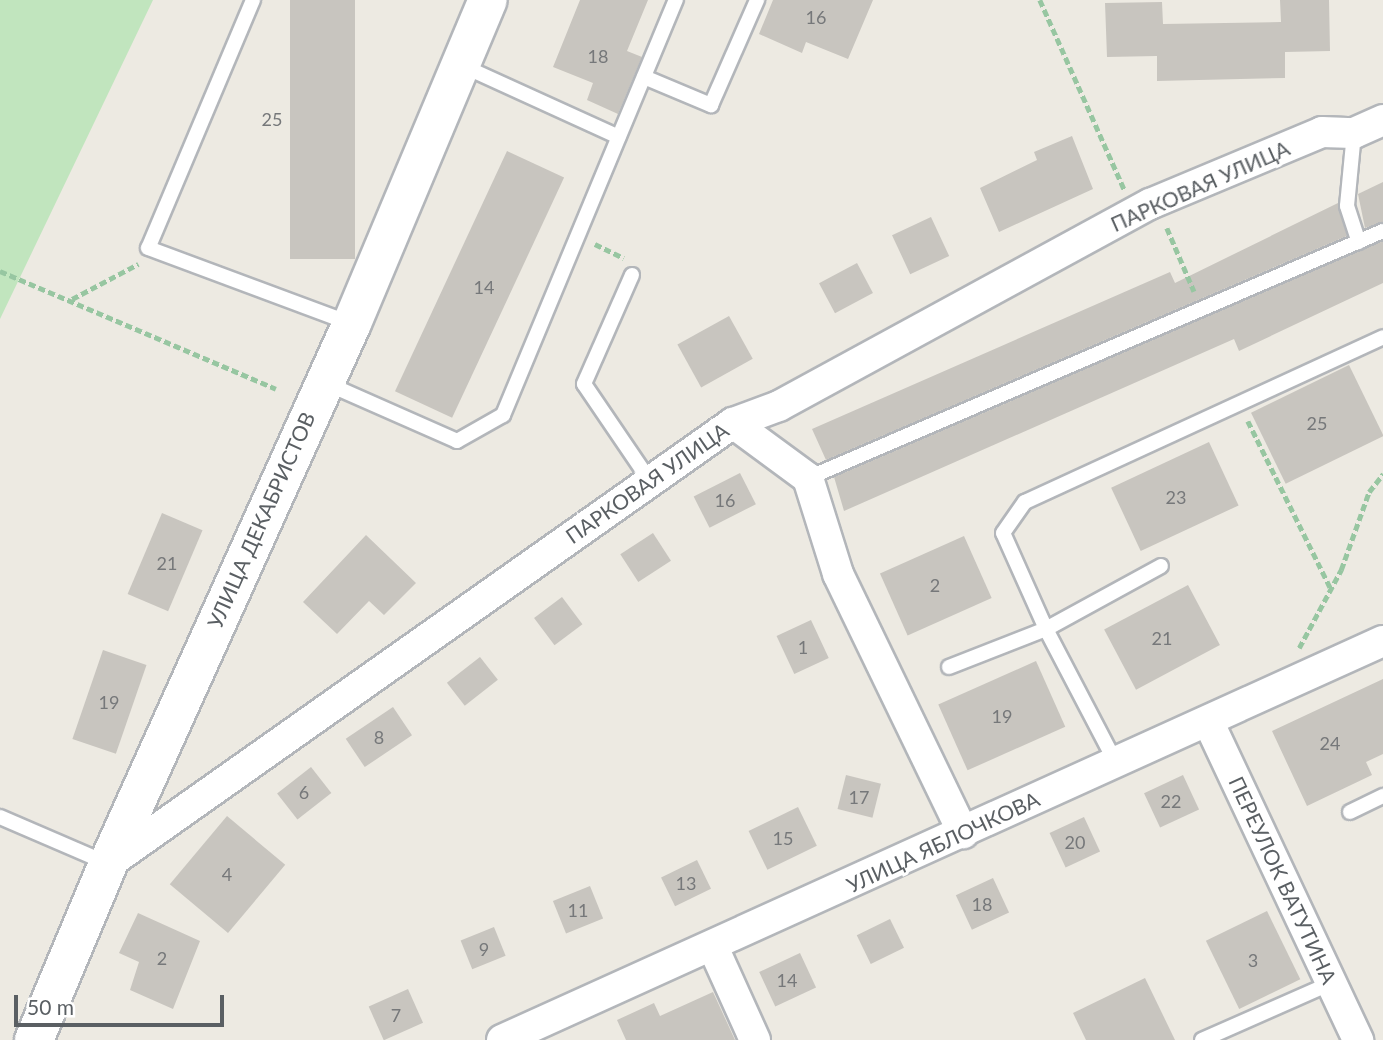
<!DOCTYPE html>
<meta charset="utf-8">
<style>
body{margin:0}
#map{position:relative;width:1383px;height:1040px;overflow:hidden;background:#edeae2;font-family:Lato,sans-serif}
div>[style]{position:absolute}
.green>*{inset:0;background:#c1e5be}
.building>*{inset:0;background:#c8c5bf;transform-origin:0 0}
.path>*{height:4.5px;margin-top:-2.25px;transform-origin:0;background:repeating-linear-gradient(90deg,#97c6a1 0 7px,transparent 0 10.5px)}
.roads{filter:drop-shadow(2px 0 #b3b6ba) drop-shadow(-2px 0 #b3b6ba) drop-shadow(0 2px #b3b6ba) drop-shadow(0 -2px #b3b6ba)}
.lane>*{height:14px;margin:-7px;padding:0 7px;transform-origin:7px;border-radius:7px;background:#fff}
.street>*{height:30px;margin:-15px;padding:0 15px;transform-origin:15px;border-radius:15px;background:#fff}
.secondary>*{height:38px;margin:-19px;padding:0 19px;transform-origin:19px;border-radius:19px;background:#fff}
span{translate:-50% -50%;white-space:nowrap;text-align:center;line-height:1.15;-webkit-text-stroke:6px #fff;paint-order:stroke}
.number-label{font-size:18px;color:#76787a}
.number-label span{-webkit-text-stroke-width:0}
.street-label{font-size:21px;color:#5a5f63}
.scale{position:absolute;left:14px;top:995px;width:210px;height:32px;box-sizing:border-box;border:4px solid #5a5f63;border-top:0;padding-left:9px;font-size:21px;line-height:24px;white-space:nowrap;color:#5a5f63;-webkit-text-stroke:5px #fff;paint-order:stroke}
</style>
<div id="map">
<div class="green">
<i style="clip-path:polygon(0 0,153px 0,0 319px)"></i>
</div>
<div class="building">
<i style="left:290px;top:0;width:65px;height:259px"></i>
<i style="clip-path:polygon(580px 0,648px 0,627px 51px,642px 57px,618px 114px,587px 100px,593px 83px,553px 67px)"></i>
<i style="clip-path:polygon(773px 0,873px 0,848px 59px,806px 42px,802px 53px,759px 34px)"></i>
<i style="clip-path:polygon(1280px 0,1329px 0,1330px 51px,1285px 52px,1285px 78px,1157px 81px,1157px 56px,1107px 57px,1105px 3px,1162px 2px,1163px 24px,1281px 22px)"></i>
<i style="clip-path:polygon(1072px 136px,1093px 189px,999px 232px,980px 188px,1037px 160px,1034px 152px)"></i>
<i style="left:507px;top:151px;width:63px;height:265px;rotate:25deg"></i>
<i style="clip-path:polygon(1383px 182px,1383px 222px,1365px 228px,1358px 194px)"></i>
<i style="clip-path:polygon(1338px 203px,1347px 236px,826px 460px,812px 429px,1170px 272px,1175px 283px)"></i>
<i style="left:931px;top:217px;width:43px;height:43px;rotate:65deg"></i>
<i style="clip-path:polygon(1383px 241px,1383px 283px,1239px 351px,1234px 339px,844px 511px,834px 477px)"></i>
<i style="left:857px;top:263px;width:34px;height:43px;rotate:62deg"></i>
<i style="left:729px;top:316px;width:49px;height:59px;rotate:61deg"></i>
<i style="left:1349px;top:365px;width:79px;height:109px;rotate:64deg"></i>
<i style="left:1209px;top:442px;width:70px;height:108px;rotate:65deg"></i>
<i style="left:740px;top:473px;width:35px;height:52px;rotate:63deg"></i>
<i style="left:162px;top:513px;width:44px;height:88px;rotate:23deg"></i>
<i style="left:653px;top:533px;width:33px;height:39px;rotate:57deg"></i>
<i style="clip-path:polygon(366px 535px,416px 583px,384px 615px,369px 601px,337px 634px,303px 602px)"></i>
<i style="left:964px;top:536px;width:68px;height:92px;rotate:66deg"></i>
<i style="left:1188px;top:585px;width:68px;height:95px;rotate:62deg"></i>
<i style="left:562px;top:597px;width:34px;height:35px;rotate:53deg"></i>
<i style="left:811px;top:620px;width:42px;height:38px;rotate:65deg"></i>
<i style="left:103px;top:650px;width:46px;height:94px;rotate:19deg"></i>
<i style="left:480px;top:657px;width:29px;height:42px;rotate:52deg"></i>
<i style="left:1036px;top:661px;width:72px;height:107px;rotate:66deg"></i>
<i style="clip-path:polygon(1383px 679px,1383px 754px,1366px 762px,1372px 775px,1307px 806px,1272px 731px)"></i>
<i style="left:393px;top:707px;width:34px;height:57px;rotate:56deg"></i>
<i style="left:311px;top:767px;width:33px;height:43px;rotate:52deg"></i>
<i style="left:846px;top:775px;width:36px;height:35px;rotate:14deg"></i>
<i style="left:1183px;top:775px;width:38px;height:43px;rotate:65deg"></i>
<i style="left:798px;top:807px;width:43px;height:55px;rotate:64deg"></i>
<i style="left:227px;top:816px;width:76px;height:89px;rotate:40deg"></i>
<i style="left:1084px;top:817px;width:38px;height:38px;rotate:65deg"></i>
<i style="left:697px;top:860px;width:32px;height:40px;rotate:64deg"></i>
<i style="left:993px;top:878px;width:38px;height:41px;rotate:65deg"></i>
<i style="left:590px;top:886px;width:35px;height:40px;rotate:68deg"></i>
<i style="left:1267px;top:911px;width:76px;height:68px;rotate:64deg"></i>
<i style="clip-path:polygon(138px 913px,200px 941px,173px 1009px,130px 990px,139px 962px,119px 953px)"></i>
<i style="left:890px;top:919px;width:32px;height:37px;rotate:64deg"></i>
<i style="left:494px;top:927px;width:31px;height:36px;rotate:68deg"></i>
<i style="left:800px;top:953px;width:38px;height:45px;rotate:65deg"></i>
<i style="clip-path:polygon(1145px 978px,1175px 1040px,1086px 1040px,1073px 1013px)"></i>
<i style="left:408px;top:989px;width:37px;height:43px;rotate:66deg"></i>
<i style="clip-path:polygon(713px 992px,735px 1040px,626px 1040px,617px 1020px,654px 1003px,660px 1016px)"></i>
</div>
<div class="path">
<i style="left:1040px;top:0;width:207px;rotate:66deg"></i>
<i style="left:1167px;top:228px;width:69px;rotate:66.8deg"></i>
<i style="left:595px;top:244px;width:32px;rotate:26deg"></i>
<i style="left:0;top:271px;width:300px;rotate:23.1deg"></i>
<i style="left:72px;top:299px;width:75px;rotate:-27.9deg"></i>
<i style="left:1248px;top:421px;width:187px;rotate:63.7deg"></i>
<i style="left:1299px;top:648px;width:89px;rotate:-61.7deg"></i>
<i style="left:1341px;top:570px;width:83px;rotate:-70.3deg"></i>
<i style="left:1369px;top:492px;width:23px;rotate:-52deg"></i>
</div>
<div class="roads">
<div class="lane">
<i style="left:253px;top:0;width:269px;rotate:112.9deg"></i>
<i style="left:148px;top:248px;width:215px;rotate:20.4deg"></i>
<i style="left:463px;top:66px;width:171px;rotate:24.5deg"></i>
<i style="left:644px;top:77px;width:73px;rotate:22.7deg"></i>
<i style="left:711px;top:105px;width:115px;rotate:-66.3deg"></i>
<i style="left:1354px;top:133px;width:73px;rotate:95.5deg"></i>
<i style="left:1347px;top:206px;width:38px;rotate:72deg"></i>
<i style="left:632px;top:275px;width:119px;rotate:113.8deg"></i>
<i style="left:584px;top:384px;width:117px;rotate:55.8deg"></i>
<i style="left:328px;top:384px;width:141px;rotate:23.8deg"></i>
<i style="left:457px;top:441px;width:53px;rotate:-29.5deg"></i>
<i style="left:503px;top:415px;width:450px;rotate:-67.4deg"></i>
<i style="left:808px;top:478px;width:626px;rotate:-23.25deg"></i>
<i style="left:949px;top:667px;width:104px;rotate:-21.4deg"></i>
<i style="left:1046px;top:629px;width:131px;rotate:-28.7deg"></i>
<i style="left:1116px;top:763px;width:151px;rotate:-117.6deg"></i>
<i style="left:1046px;top:629px;width:105px;rotate:-114.1deg"></i>
<i style="left:1003px;top:533px;width:38px;rotate:-55deg"></i>
<i style="left:1025px;top:502px;width:394px;rotate:-24.7deg"></i>
<i style="left:1350px;top:812px;width:37px;rotate:-26deg"></i>
<i style="left:0;top:817px;width:116px;rotate:23.3deg"></i>
<i style="left:1202px;top:1040px;width:141px;rotate:-23.8deg"></i>
</div>
<div class="street">
<i style="left:733px;top:423px;width:93px;rotate:36.3deg"></i>
<i style="left:808px;top:478px;width:101px;rotate:72.6deg"></i>
<i style="left:838px;top:574px;width:288px;rotate:64.2deg"></i>
<i style="left:1208px;top:721px;width:353px;rotate:64.8deg"></i>
<i style="left:108px;top:864px;width:765px;rotate:-35.21deg"></i>
<i style="left:733px;top:423px;width:49px;rotate:-20.3deg"></i>
<i style="left:779px;top:406px;width:422px;rotate:-28.6deg"></i>
<i style="left:1150px;top:204px;width:186px;rotate:-22.7deg"></i>
<i style="left:1322px;top:132px;width:32px;rotate:2deg"></i>
<i style="left:1354px;top:133px;width:32px;rotate:-24deg"></i>
<i style="left:713px;top:947px;width:102px;rotate:65.7deg"></i>
<i style="left:502px;top:1040px;width:967px;rotate:-24.37deg"></i>
</div>
<div class="secondary">
<i style="left:34px;top:1040px;width:191px;rotate:-67.2deg"></i>
<i style="left:108px;top:864px;width:593px;rotate:-65.72deg"></i>
<i style="left:352px;top:323px;width:350px;rotate:-67.2deg"></i>
</div>
</div>
<div class="number-label">
<span style="left:816px;top:17px">16</span>
<span style="left:598px;top:56px">18</span>
<span style="left:272px;top:119px">25</span>
<span style="left:484px;top:287px">14</span>
<span style="left:1317px;top:423px">25</span>
<span style="left:1176px;top:497px">23</span>
<span style="left:725px;top:500px">16</span>
<span style="left:167px;top:563px">21</span>
<span style="left:935px;top:585px">2</span>
<span style="left:1162px;top:638px">21</span>
<span style="left:803px;top:647px">1</span>
<span style="left:109px;top:702px">19</span>
<span style="left:1002px;top:716px">19</span>
<span style="left:379px;top:737px">8</span>
<span style="left:1330px;top:743px">24</span>
<span style="left:304px;top:792px">6</span>
<span style="left:859px;top:797px">17</span>
<span style="left:1171px;top:801px">22</span>
<span style="left:783px;top:838px">15</span>
<span style="left:1075px;top:842px">20</span>
<span style="left:227px;top:874px">4</span>
<span style="left:686px;top:883px">13</span>
<span style="left:982px;top:904px">18</span>
<span style="left:578px;top:910px">11</span>
<span style="left:484px;top:949px">9</span>
<span style="left:162px;top:958px">2</span>
<span style="left:1253px;top:960px">3</span>
<span style="left:787px;top:980px">14</span>
<span style="left:396px;top:1015px">7</span>
</div>
<div class="street-label">
<span style="left:1200px;top:186px;rotate:-24deg">ПАРКОВАЯ УЛИЦА</span>
<span style="left:647px;top:483px;rotate:-35deg">ПАРКОВАЯ УЛИЦА</span>
<span style="left:261px;top:520px;rotate:-66deg">УЛИЦА ДЕКАБРИСТОВ</span>
<span style="left:943px;top:842px;rotate:-25deg">УЛИЦА ЯБЛОЧКОВА</span>
<span style="left:1283px;top:880px;rotate:65deg">ПЕРЕУЛОК ВАТУТИНА</span>
</div>
<div class="scale">50 m</div>
</div>
